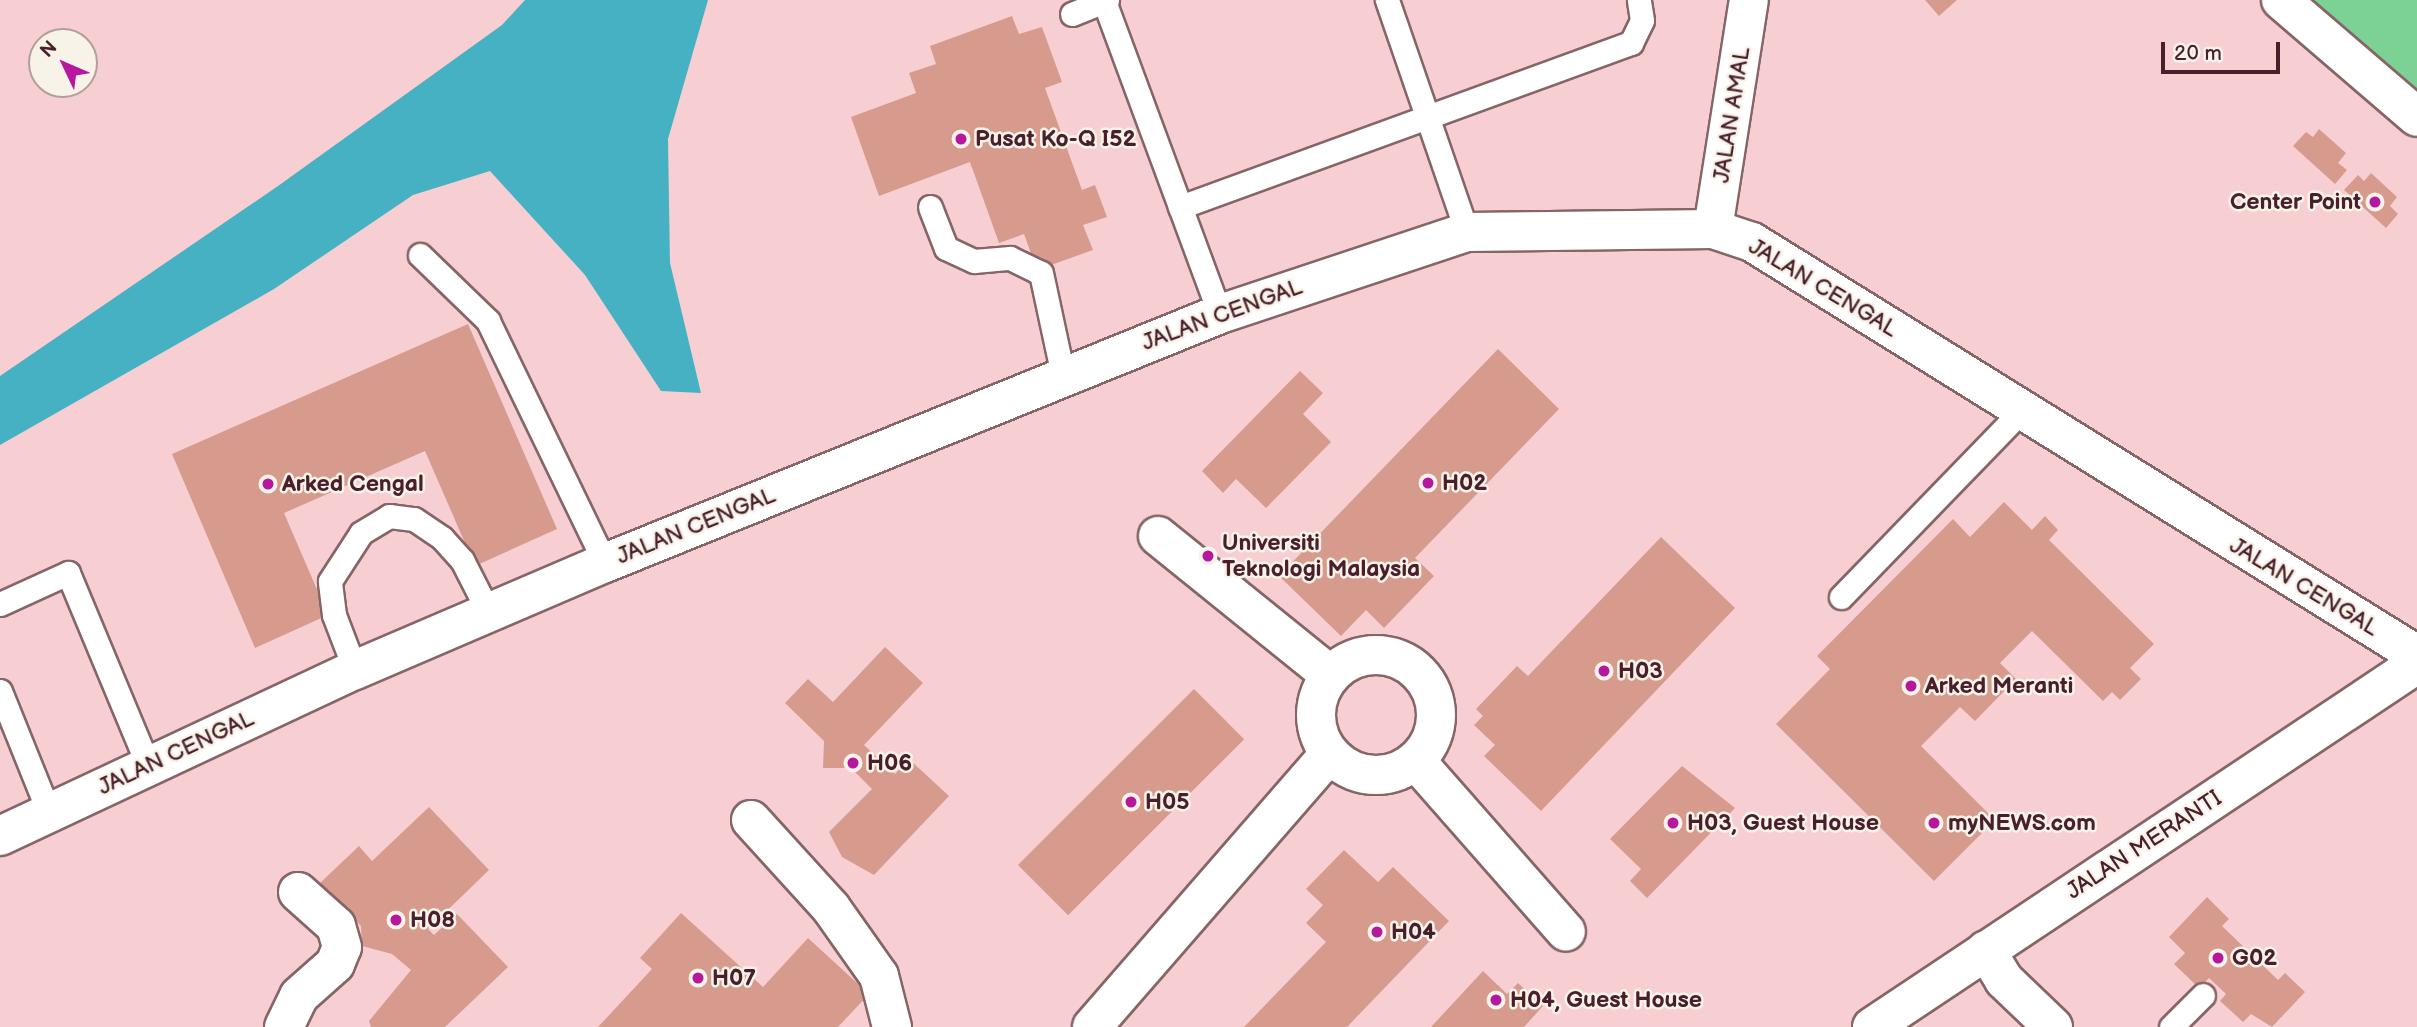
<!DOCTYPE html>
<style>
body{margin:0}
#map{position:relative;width:2417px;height:1027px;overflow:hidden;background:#f2e7d0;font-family:"Balsamiq Sans",sans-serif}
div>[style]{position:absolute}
.built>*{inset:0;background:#f7cfd3}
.green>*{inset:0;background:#7cd195}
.water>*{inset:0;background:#45b1c3}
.building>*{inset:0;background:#d79b8e;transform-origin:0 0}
.roads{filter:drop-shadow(2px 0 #856565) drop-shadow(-2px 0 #856565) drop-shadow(0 2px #856565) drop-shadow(0 -2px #856565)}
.service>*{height:23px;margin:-11.5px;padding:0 11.5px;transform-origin:11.5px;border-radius:11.5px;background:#fff}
.minor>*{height:38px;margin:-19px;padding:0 19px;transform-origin:19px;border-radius:19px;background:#fff}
.minor>.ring{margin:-19px;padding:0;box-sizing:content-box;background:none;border:38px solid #fff;border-radius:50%}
.tertiary>*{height:38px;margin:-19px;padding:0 19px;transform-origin:19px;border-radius:19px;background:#fff}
.dots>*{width:19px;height:19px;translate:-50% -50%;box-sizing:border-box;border:4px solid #f7f3e8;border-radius:50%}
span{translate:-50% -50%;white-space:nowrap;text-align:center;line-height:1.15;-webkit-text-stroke:5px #f7f3e8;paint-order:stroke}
.street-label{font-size:23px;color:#4a1f2b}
.poi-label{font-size:23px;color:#4a1f2b;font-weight:700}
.left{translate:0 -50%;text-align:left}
.right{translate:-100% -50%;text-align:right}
.north{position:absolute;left:28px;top:28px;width:70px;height:70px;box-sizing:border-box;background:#f7f3e8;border:2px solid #b29e9c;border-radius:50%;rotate:314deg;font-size:19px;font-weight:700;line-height:28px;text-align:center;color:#4a1f2b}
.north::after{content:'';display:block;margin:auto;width:24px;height:32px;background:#b5179e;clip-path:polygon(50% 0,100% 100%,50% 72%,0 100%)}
.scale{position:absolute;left:2161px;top:42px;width:119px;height:32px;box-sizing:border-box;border:4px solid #4a1f2b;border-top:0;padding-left:9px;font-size:21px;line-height:24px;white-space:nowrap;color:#4a1f2b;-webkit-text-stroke:5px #f7f3e8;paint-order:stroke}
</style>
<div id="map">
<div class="built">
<i style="clip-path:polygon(evenodd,0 0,2417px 0,2417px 1027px,0 1027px,0 0,42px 42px,84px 42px,84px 84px,42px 84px,42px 42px)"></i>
</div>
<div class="green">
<i style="clip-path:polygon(2308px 0,2417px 0,2417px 95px)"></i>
</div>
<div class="water">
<i style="clip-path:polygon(525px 0,708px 0,668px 139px,670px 263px,701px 393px,661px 391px,585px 275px,490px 171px,413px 195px,274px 289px,0 445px,0 376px,278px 186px,502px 25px)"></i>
</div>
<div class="building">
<i style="clip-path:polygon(1925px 0,1957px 0,1939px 16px)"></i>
<i style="clip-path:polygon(1012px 16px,1019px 34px,1042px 27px,1062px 82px,1045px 88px,1082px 190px,1095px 185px,1107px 217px,1083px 225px,1093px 250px,1037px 270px,1024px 234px,999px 243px,970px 162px,879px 196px,851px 117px,916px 93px,909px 73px,936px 64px,930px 46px)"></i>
<i style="clip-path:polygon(2319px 129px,2346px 153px,2338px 163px,2347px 170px,2335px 184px,2293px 146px,2306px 132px,2313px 137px)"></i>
<i style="clip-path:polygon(2371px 173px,2397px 197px,2390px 206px,2398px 214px,2386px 228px,2344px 190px,2358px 175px,2364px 181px)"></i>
<i style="clip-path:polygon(468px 324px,557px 529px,475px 566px,425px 451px,284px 513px,328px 615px,255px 648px,172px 454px)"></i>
<i style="clip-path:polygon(1498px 349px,1559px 409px,1415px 558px,1434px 576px,1384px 628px,1366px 610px,1341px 636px,1279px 576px)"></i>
<i style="clip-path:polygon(1300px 371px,1323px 393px,1303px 414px,1331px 442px,1266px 508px,1236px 479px,1223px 493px,1202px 471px)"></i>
<i style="clip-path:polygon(2004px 502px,2032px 530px,2045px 516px,2058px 530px,2049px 540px,2154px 644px,2130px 668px,2141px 679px,2120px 700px,2112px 692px,2103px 701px,2032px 631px,2000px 663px,2016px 679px,1975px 721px,1960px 707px,1921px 746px,1995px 820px,1934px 881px,1776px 724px,1830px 669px,1817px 656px,1953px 519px,1970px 537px)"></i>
<i style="clip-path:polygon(1661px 537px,1735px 608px,1541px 811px,1484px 756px,1495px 745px,1474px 725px,1483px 716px,1476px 709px,1517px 666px,1528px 676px)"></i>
<i style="clip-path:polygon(885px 647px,923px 683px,864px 745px,895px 774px,909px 759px,949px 796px,874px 875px,842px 857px,829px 832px,872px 789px,851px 768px,823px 768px,824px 741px,785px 703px,808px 679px,833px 702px)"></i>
<i style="left:1194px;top:689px;width:71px;height:249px;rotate:45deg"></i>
<i style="clip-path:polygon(1682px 766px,1735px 808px,1647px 898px,1630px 881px,1641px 869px,1610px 839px)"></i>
<i style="clip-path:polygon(429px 807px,489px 870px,428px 929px,434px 935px,457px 914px,508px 967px,445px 1027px,371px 1027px,369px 1021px,411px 970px,392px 954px,362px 946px,361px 926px,320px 883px,359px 846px,372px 861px)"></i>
<i style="clip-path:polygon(1344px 850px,1378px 882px,1393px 867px,1449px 921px,1347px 1027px,1244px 1027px,1326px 942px,1306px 923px,1323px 905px,1306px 889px)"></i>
<i style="clip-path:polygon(2207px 897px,2229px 919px,2222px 926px,2278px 980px,2285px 973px,2305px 992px,2272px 1027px,2251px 1014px,2243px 1022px,2220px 1001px,2226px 994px,2209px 978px,2199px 988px,2174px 964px,2185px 953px,2169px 937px)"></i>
<i style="clip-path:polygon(681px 913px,763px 987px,808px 938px,869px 994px,838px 1027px,598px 1027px,652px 969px,640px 958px)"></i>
<i style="clip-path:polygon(1483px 971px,1507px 994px,1518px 983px,1543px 1006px,1524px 1027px,1431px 1027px)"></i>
</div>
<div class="roads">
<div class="service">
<i style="left:1387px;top:0;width:245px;rotate:71deg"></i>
<i style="left:1104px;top:1px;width:334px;rotate:69.7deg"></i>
<i style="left:1072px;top:14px;width:38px;rotate:-22deg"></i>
<i style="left:930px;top:207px;width:44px;rotate:68.7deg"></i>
<i style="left:946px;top:248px;width:31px;rotate:25deg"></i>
<i style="left:974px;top:261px;width:36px;rotate:-5deg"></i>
<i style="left:1010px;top:258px;width:34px;rotate:26deg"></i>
<i style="left:1041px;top:273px;width:105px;rotate:77.9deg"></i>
<i style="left:1180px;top:207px;width:480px;rotate:-20deg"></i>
<i style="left:1631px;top:43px;width:25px;rotate:-64deg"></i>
<i style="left:1642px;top:20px;width:20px;rotate:-99deg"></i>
<i style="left:420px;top:255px;width:95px;rotate:44.1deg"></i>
<i style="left:488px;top:321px;width:269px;rotate:64.2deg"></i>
<i style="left:1841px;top:597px;width:259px;rotate:-45.9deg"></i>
<i style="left:0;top:604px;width:75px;rotate:-24.5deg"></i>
<i style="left:68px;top:573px;width:208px;rotate:67.4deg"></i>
<i style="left:355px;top:670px;width:59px;rotate:-110.9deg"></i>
<i style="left:334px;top:615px;width:34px;rotate:-97deg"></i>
<i style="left:330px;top:581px;width:57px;rotate:-57.1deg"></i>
<i style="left:361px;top:533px;width:33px;rotate:-31deg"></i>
<i style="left:389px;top:516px;width:25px;rotate:7deg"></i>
<i style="left:414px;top:519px;width:34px;rotate:34deg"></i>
<i style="left:442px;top:538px;width:30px;rotate:48deg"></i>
<i style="left:462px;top:560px;width:59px;rotate:63deg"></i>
<i style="left:0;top:691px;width:131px;rotate:68.1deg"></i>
<i style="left:2171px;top:1027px;width:45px;rotate:-45deg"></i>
</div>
<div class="minor">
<i style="left:1713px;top:229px;width:232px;rotate:-81.1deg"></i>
<i style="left:1158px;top:536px;width:221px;rotate:38.9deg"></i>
<i class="ring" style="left:1316px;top:655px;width:82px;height:82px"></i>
<i style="left:1416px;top:761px;width:227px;rotate:48.7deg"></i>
<i style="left:751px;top:820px;width:119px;rotate:47.7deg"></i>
<i style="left:831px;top:908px;width:83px;rotate:54.8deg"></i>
<i style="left:879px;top:976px;width:53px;rotate:75.7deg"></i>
<i style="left:0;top:836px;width:392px;rotate:-25.1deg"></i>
<i style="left:355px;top:670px;width:272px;rotate:-23.2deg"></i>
<i style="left:605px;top:563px;width:663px;rotate:-22.04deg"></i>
<i style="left:1220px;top:314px;width:260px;rotate:-18.4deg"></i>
<i style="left:1467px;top:232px;width:246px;rotate:-0.7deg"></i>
<i style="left:1713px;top:229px;width:41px;rotate:18.4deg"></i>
<i style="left:1752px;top:242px;width:783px;rotate:31.84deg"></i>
<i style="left:1986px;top:950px;width:35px;rotate:59deg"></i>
<i style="left:2004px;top:980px;width:68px;rotate:43.8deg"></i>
<i style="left:284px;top:1027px;width:34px;rotate:-64deg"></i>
<i style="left:299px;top:996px;width:48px;rotate:-41.6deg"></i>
<i style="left:335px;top:964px;width:18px;rotate:-68deg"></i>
<i style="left:342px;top:947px;width:22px;rotate:-106deg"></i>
<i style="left:336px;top:926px;width:51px;rotate:-138.2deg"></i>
<i style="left:1092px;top:1027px;width:362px;rotate:-49deg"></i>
</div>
<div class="tertiary">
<i style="left:2281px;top:0;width:179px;rotate:40.7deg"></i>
<i style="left:1872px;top:1027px;width:655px;rotate:-33.67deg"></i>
</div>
</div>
<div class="dots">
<i style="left:961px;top:139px;background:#b5179e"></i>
<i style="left:2375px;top:202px;background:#b5179e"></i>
<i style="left:1428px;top:483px;background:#b5179e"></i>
<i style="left:268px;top:484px;background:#b5179e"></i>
<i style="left:1208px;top:556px;background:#b5179e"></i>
<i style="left:1604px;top:671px;background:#b5179e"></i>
<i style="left:1911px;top:686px;background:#b5179e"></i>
<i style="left:853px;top:763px;background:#b5179e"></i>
<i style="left:1131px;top:802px;background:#b5179e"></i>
<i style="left:1673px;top:823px;background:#b5179e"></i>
<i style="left:1934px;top:823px;background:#b5179e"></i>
<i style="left:396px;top:920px;background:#b5179e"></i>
<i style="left:1377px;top:932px;background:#b5179e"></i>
<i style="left:2218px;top:958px;background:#b5179e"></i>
<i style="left:698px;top:978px;background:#b5179e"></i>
<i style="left:1496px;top:1000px;background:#b5179e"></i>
</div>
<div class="street-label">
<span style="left:1732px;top:115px;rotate:-81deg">JALAN AMAL</span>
<span style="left:1823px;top:288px;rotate:31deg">JALAN CENGAL</span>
<span style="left:1222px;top:315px;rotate:-20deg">JALAN CENGAL</span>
<span style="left:696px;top:526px;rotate:-22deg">JALAN CENGAL</span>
<span style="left:2304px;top:587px;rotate:31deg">JALAN CENGAL</span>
<span style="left:176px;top:753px;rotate:-25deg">JALAN CENGAL</span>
<span style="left:2144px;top:845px;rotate:-33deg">JALAN MERANTI</span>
</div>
<div class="poi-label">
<span class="left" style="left:975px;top:139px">Pusat Ko-Q I52</span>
<span class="right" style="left:2361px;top:202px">Center Point</span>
<span class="left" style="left:1442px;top:483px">H02</span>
<span class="left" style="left:282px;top:484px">Arked Cengal</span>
<span class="left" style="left:1222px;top:556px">Universiti<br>Teknologi Malaysia</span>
<span class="left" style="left:1618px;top:671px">H03</span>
<span class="left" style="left:1925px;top:686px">Arked Meranti</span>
<span class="left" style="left:867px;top:763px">H06</span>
<span class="left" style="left:1145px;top:802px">H05</span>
<span class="left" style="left:1687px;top:823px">H03, Guest House</span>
<span class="left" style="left:1948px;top:823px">myNEWS.com</span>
<span class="left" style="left:410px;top:920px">H08</span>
<span class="left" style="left:1391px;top:932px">H04</span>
<span class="left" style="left:2232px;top:958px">G02</span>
<span class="left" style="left:712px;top:978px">H07</span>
<span class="left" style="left:1510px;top:1000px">H04, Guest House</span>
</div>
<div class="north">N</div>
<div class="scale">20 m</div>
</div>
